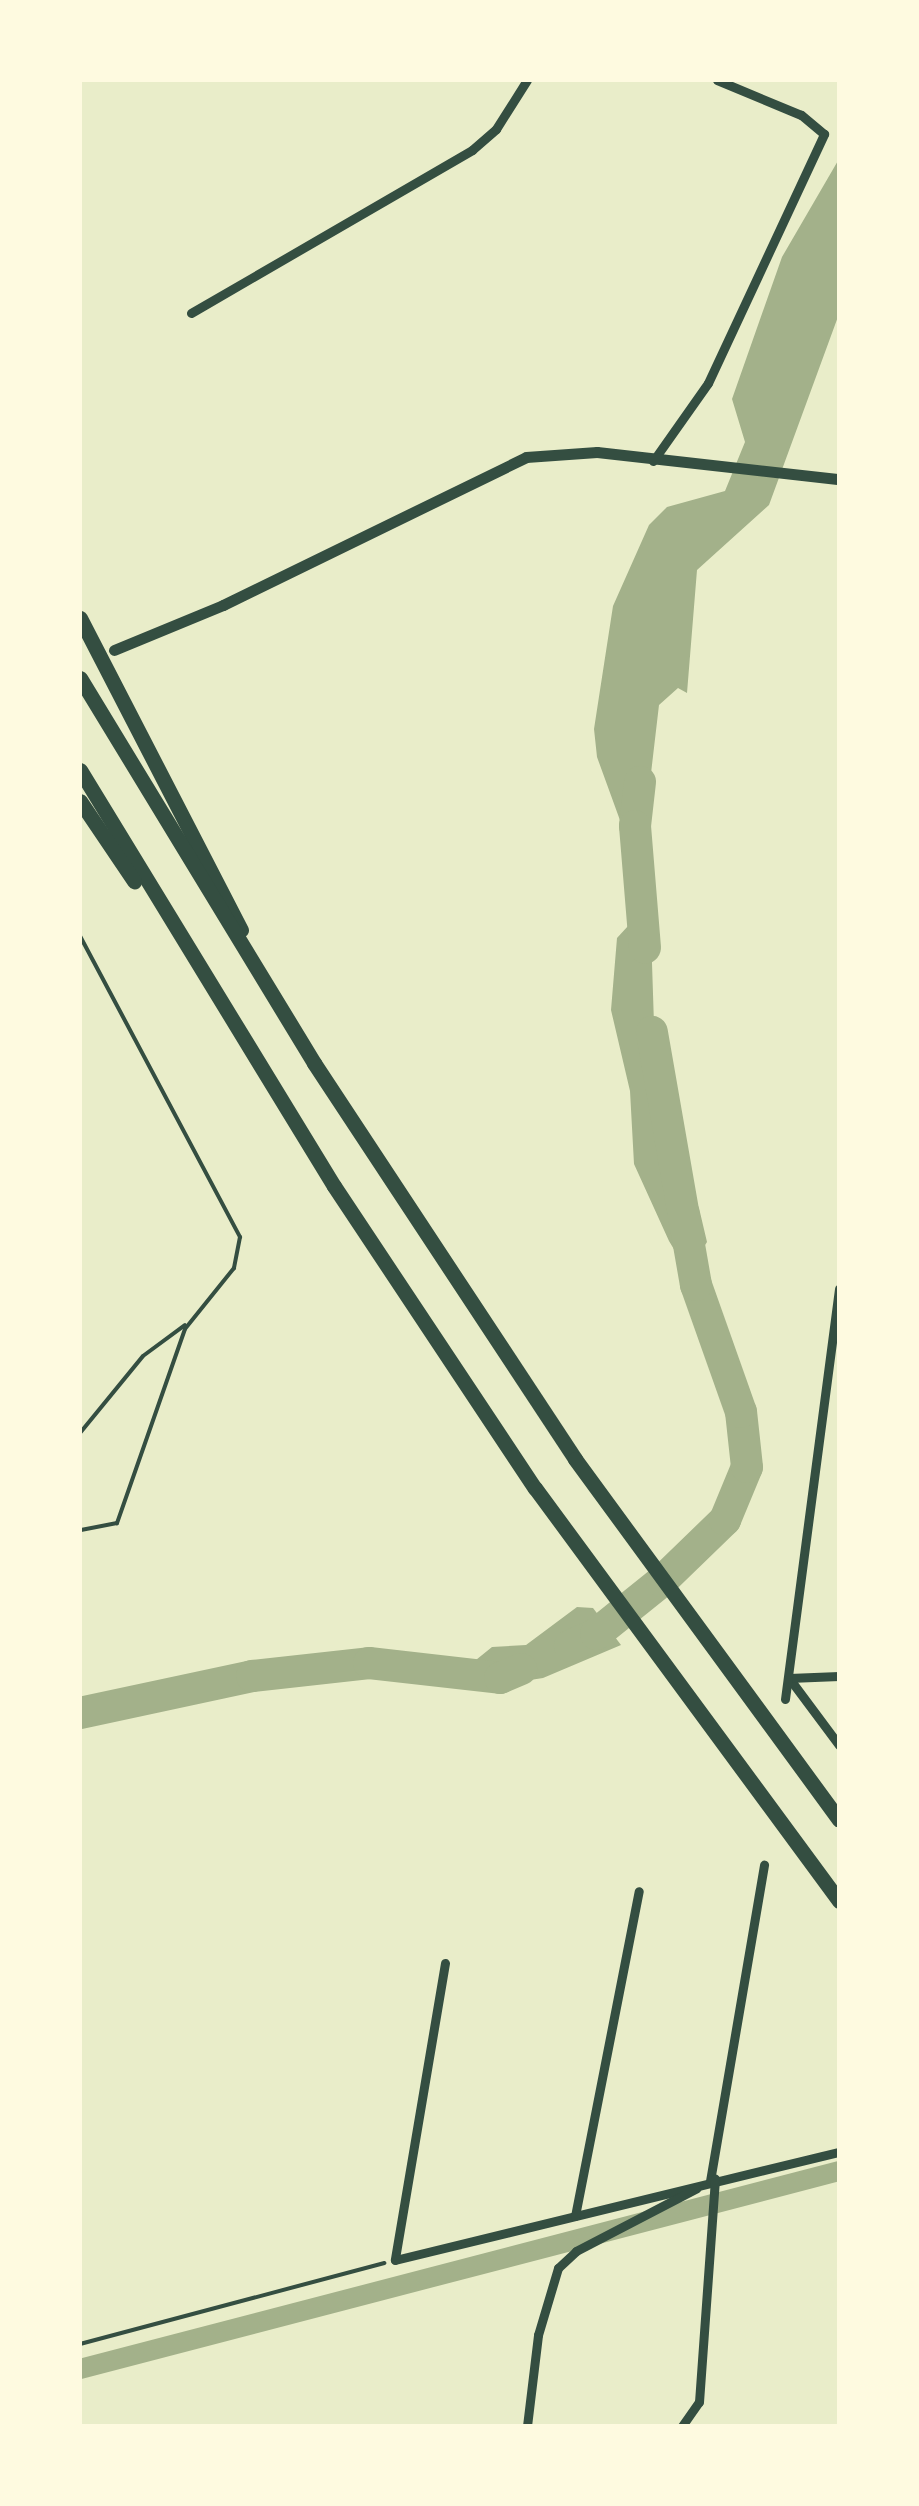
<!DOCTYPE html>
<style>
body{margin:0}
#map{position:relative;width:919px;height:2506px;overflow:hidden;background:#e9edc9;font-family:"Public Sans",sans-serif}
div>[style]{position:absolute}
.water>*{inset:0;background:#a3b18a}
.canal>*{height:20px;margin:-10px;padding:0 10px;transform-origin:10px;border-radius:10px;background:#a3b18a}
.river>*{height:32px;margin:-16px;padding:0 16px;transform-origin:16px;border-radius:16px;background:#a3b18a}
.path>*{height:4px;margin:-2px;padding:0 2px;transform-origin:2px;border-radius:2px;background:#344e41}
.minor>*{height:9px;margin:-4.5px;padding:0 4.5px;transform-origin:4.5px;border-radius:4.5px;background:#344e41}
.secondary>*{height:11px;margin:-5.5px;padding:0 5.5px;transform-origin:5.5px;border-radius:5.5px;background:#344e41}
.motorway>*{height:15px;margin:-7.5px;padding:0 7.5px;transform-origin:7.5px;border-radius:7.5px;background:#344e41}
span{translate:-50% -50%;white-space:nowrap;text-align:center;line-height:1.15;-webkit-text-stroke:9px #fefae0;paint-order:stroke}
.frame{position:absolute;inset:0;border:82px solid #fefae0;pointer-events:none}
</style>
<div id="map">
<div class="water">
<i style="clip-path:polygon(839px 159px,839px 314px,769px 505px,697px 570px,687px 693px,678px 688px,659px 705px,646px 816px,635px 826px,621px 823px,597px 757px,594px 729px,613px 606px,649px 525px,667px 507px,725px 491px,745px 442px,732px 399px,782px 257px)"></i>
<i style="clip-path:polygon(650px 902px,657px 1115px,699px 1208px,707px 1242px,692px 1265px,681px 1261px,669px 1241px,634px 1164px,630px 1091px,611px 1010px,617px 938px)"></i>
<i style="clip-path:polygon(577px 1607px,593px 1608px,621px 1645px,543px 1678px,504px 1684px,466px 1668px,492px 1647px,526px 1645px)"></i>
</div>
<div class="canal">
<i style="left:80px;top:2369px;width:784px;rotate:-14.62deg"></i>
</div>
<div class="river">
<i style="left:640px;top:782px;width:44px;rotate:96.5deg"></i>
<i style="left:635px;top:826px;width:122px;rotate:85.3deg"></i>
<i style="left:570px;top:1646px;width:29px;rotate:-25deg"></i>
<i style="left:596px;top:1634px;width:85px;rotate:-38.8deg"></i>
<i style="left:662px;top:1581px;width:88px;rotate:-44.1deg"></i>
<i style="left:725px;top:1520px;width:57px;rotate:-67.5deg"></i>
<i style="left:747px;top:1467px;width:55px;rotate:-96.2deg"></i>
<i style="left:741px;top:1412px;width:135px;rotate:-109.5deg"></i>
<i style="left:696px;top:1285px;width:257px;rotate:-99.9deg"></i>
<i style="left:80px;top:1713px;width:176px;rotate:-12.1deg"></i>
<i style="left:252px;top:1676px;width:118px;rotate:-6.3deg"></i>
<i style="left:369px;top:1663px;width:132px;rotate:6.5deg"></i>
<i style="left:500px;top:1678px;width:23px;rotate:-23deg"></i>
</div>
<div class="path">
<i style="left:80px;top:936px;width:341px;rotate:62deg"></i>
<i style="left:240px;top:1237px;width:32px;rotate:101deg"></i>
<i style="left:234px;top:1268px;width:78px;rotate:128.8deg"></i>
<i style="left:185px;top:1329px;width:206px;rotate:109.3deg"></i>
<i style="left:117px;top:1523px;width:38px;rotate:169deg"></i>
<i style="left:80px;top:1433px;width:99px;rotate:-50.7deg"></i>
<i style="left:143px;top:1356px;width:52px;rotate:-36.4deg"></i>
<i style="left:80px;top:2344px;width:315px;rotate:-14.9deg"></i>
</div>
<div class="minor">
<i style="left:191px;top:313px;width:325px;rotate:-30.1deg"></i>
<i style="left:472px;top:150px;width:32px;rotate:-41deg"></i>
<i style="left:496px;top:129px;width:58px;rotate:-57.7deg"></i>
<i style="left:653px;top:461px;width:95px;rotate:-54.8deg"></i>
<i style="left:708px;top:383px;width:275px;rotate:-65deg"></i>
<i style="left:824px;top:134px;width:30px;rotate:-140deg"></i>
<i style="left:801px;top:115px;width:91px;rotate:-157.4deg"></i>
<i style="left:789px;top:1678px;width:84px;rotate:53.3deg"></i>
<i style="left:789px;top:1678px;width:50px;rotate:-2.3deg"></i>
<i style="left:785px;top:1699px;width:414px;rotate:-82.5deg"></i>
<i style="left:445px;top:1963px;width:301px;rotate:99.6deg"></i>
<i style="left:395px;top:2260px;width:457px;rotate:-13.7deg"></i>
<i style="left:710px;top:2181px;width:321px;rotate:-80.3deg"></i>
<i style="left:575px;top:2216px;width:331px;rotate:-78.9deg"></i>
<i style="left:527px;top:2426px;width:92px;rotate:-83.1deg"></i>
<i style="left:538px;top:2335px;width:70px;rotate:-73.4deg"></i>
<i style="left:558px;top:2268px;width:25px;rotate:-43deg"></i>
<i style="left:576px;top:2251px;width:136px;rotate:-27.5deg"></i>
<i style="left:682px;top:2426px;width:29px;rotate:-55deg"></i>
<i style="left:699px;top:2402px;width:224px;rotate:-85.9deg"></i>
</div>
<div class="secondary">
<i style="left:114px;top:650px;width:118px;rotate:-22.4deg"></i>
<i style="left:223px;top:605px;width:337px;rotate:-26deg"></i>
<i style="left:526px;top:457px;width:71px;rotate:-4deg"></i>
<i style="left:597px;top:452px;width:244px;rotate:6.4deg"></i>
</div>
<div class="motorway">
<i style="left:80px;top:618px;width:351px;rotate:62.7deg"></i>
<i style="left:80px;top:678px;width:451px;rotate:58.7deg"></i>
<i style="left:314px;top:1063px;width:474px;rotate:56.6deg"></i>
<i style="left:575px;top:1459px;width:447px;rotate:53.8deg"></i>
<i style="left:80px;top:770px;width:487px;rotate:58.6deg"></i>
<i style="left:334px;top:1186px;width:363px;rotate:56.4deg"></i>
<i style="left:535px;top:1488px;width:513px;rotate:53.64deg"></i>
<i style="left:80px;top:801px;width:97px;rotate:56deg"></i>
</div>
<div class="frame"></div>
</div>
